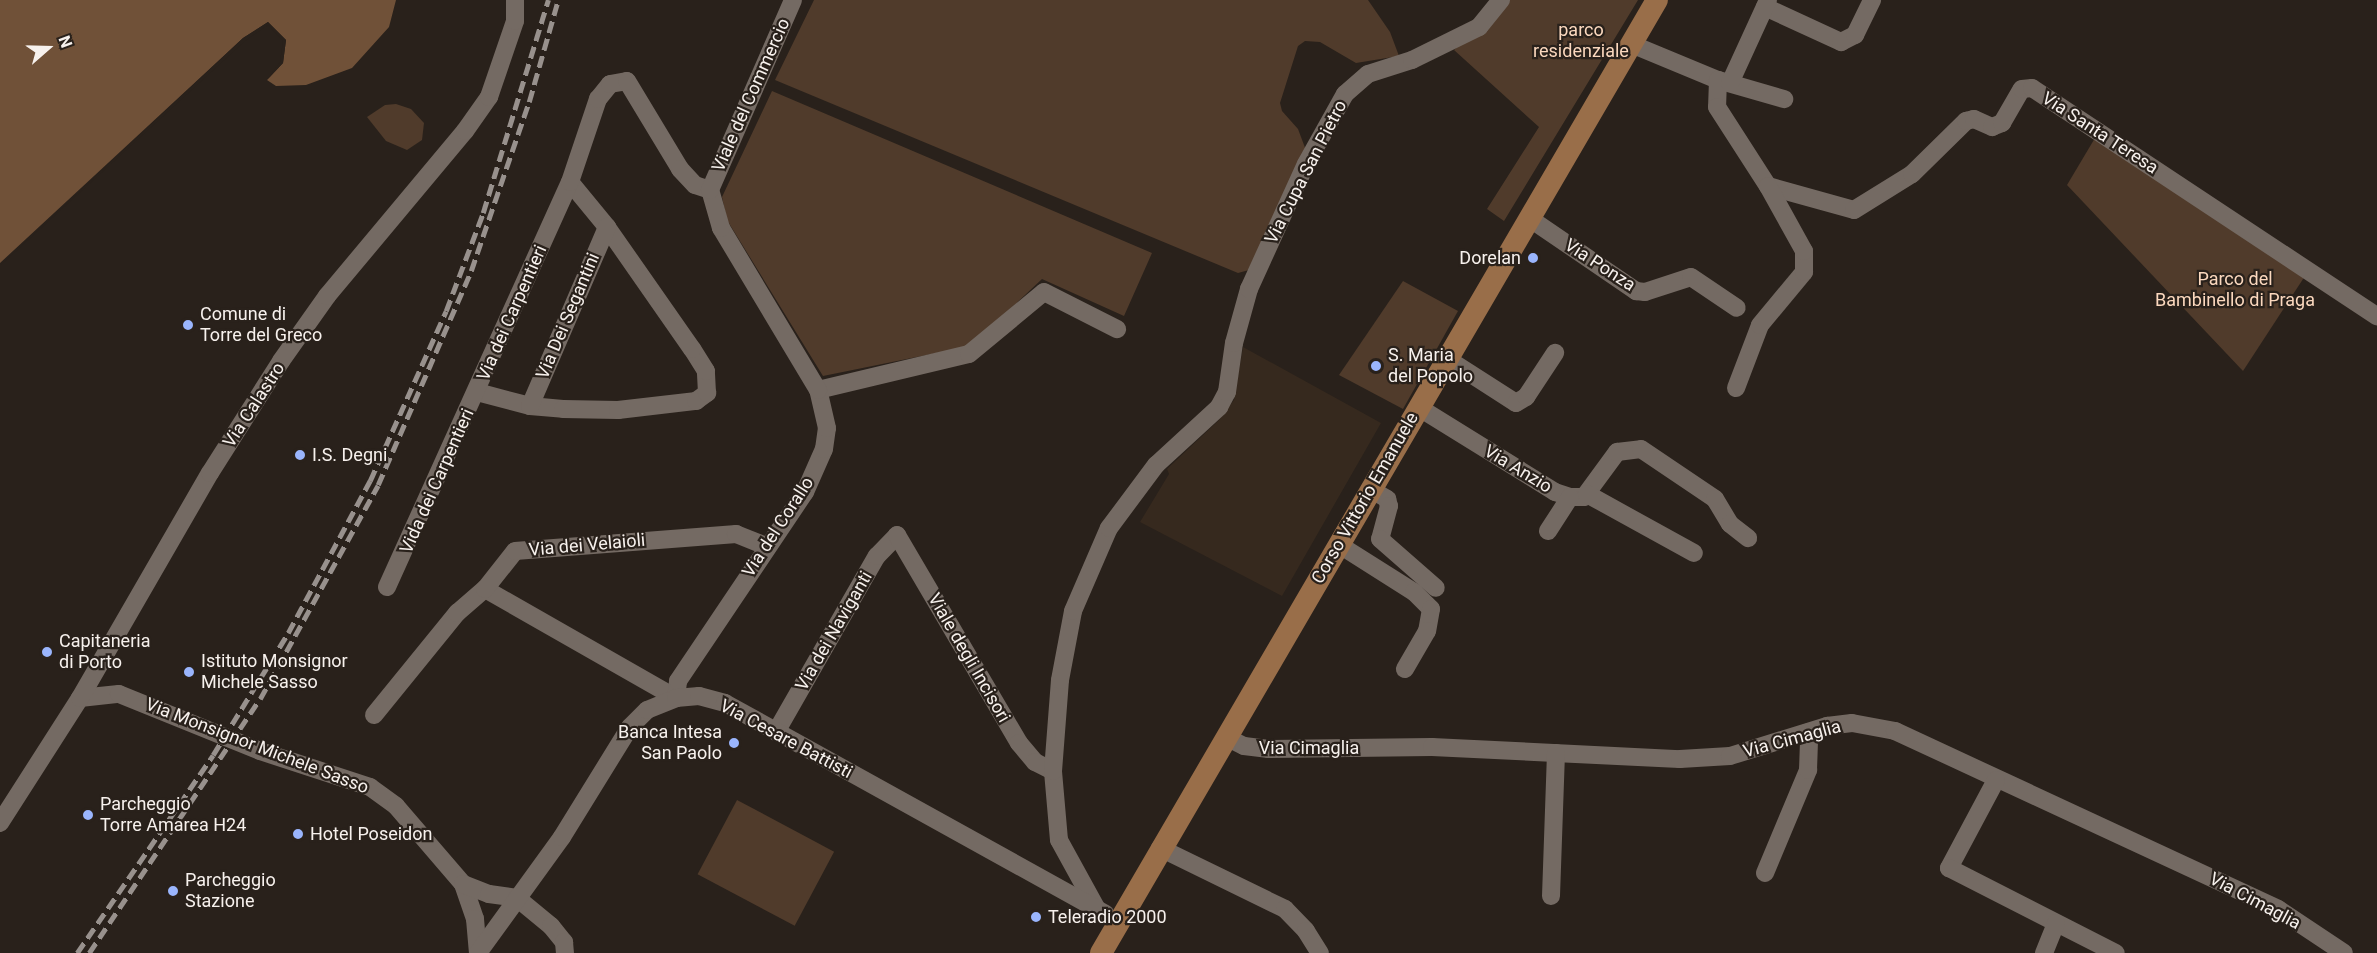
<!DOCTYPE html>
<style>
body{margin:0}
#map{position:relative;width:2377px;height:953px;overflow:hidden;background:#29211b;font-family:Roboto,sans-serif}
div>[style]{position:absolute}
.built>*{inset:0;background:#36291e}
.green>*{inset:0;background:#503b2b;transform-origin:0 0}
.water>*{inset:0;background:#705138}
.pier>*{inset:0;background:#29211b}
.minor>*{height:18px;margin:-9px;padding:0 9px;transform-origin:9px;border-radius:9px;background:#746a63}
.major>*{height:22px;margin:-11px;padding:0 11px;transform-origin:11px;border-radius:11px;background:#996e49}
.rail>*{height:4.5px;margin-top:-2.25px;transform-origin:0;background:repeating-linear-gradient(90deg,#98918d 0 12px,transparent 0 18px)}
.dots>*{width:16px;height:16px;translate:-50% -50%;box-sizing:border-box;border:3px solid #29211b;border-radius:50%}
span{translate:-50% -50%;white-space:nowrap;text-align:center;line-height:1.15;-webkit-text-stroke:4.5px #29211b;paint-order:stroke}
.park-label{font-size:18px;color:#fbd8be}
.street-label{font-size:18px;color:#f7f1ed}
.poi-label{font-size:18px;color:#f7f1ed}
.right{translate:-100% -50%;text-align:right}
.left{translate:0 -50%;text-align:left}
.north{position:absolute;left:18px;top:18px;width:60px;height:60px;-webkit-text-stroke:4px #29211b;paint-order:stroke;rotate:70deg;font-size:16px;font-weight:700;line-height:24px;text-align:center;color:#f7f1ed}
.north::after{content:'';display:block;margin:auto;width:21px;height:27px;background:#f7f1ed;clip-path:polygon(50% 0,100% 100%,50% 72%,0 100%)}
</style>
<div id="map">
<div class="built">
<i style="clip-path:polygon(1243px 347px,1381px 423px,1282px 596px,1140px 522px,1169px 474px,1167px 469px,1219px 420px,1234px 400px)"></i>
</div>
<div class="green">
<i style="clip-path:polygon(814px 0,1368px 0,1390px 32px,1399px 56px,1356px 63px,1320px 42px,1305px 41px,1298px 46px,1280px 103px,1282px 111px,1298px 129px,1307px 153px,1249px 270px,1238px 273px,775px 80px)"></i>
<i style="clip-path:polygon(1506px 0,1638px 0,1504px 221px,1487px 209px,1539px 127px,1454px 50px)"></i>
<i style="clip-path:polygon(772px 91px,1152px 253px,1124px 316px,1042px 279px,971px 346px,823px 376px,727px 220px,722px 197px)"></i>
<i style="clip-path:polygon(396px 104px,411px 109px,424px 123px,422px 140px,407px 150px,386px 141px,367px 117px,385px 105px)"></i>
<i style="clip-path:polygon(2095px 138px,2305px 276px,2243px 371px,2067px 185px)"></i>
<i style="clip-path:polygon(1403px 281px,1458px 311px,1403px 409px,1339px 375px)"></i>
<i style="left:737px;top:800px;width:110px;height:84px;rotate:28deg"></i>
</div>
<div class="water">
<i style="clip-path:polygon(0 0,396px 0,389px 27px,352px 68px,306px 85px,276px 86px,267px 80px,283px 63px,286px 40px,268px 22px,243px 38px,0 263px)"></i>
</div>
<div class="pier">
<i style="clip-path:polygon(268px 22px,286px 40px,283px 63px,267px 80px,280px 62px,283px 41px,268px 25px,245px 41px,0 266px,243px 38px)"></i>
</div>
<div class="minor">
<i style="left:1765px;top:7px;width:84px;rotate:24.7deg"></i>
<i style="left:1841px;top:42px;width:16px;rotate:-27deg"></i>
<i style="left:1855px;top:35px;width:39px;rotate:-64deg"></i>
<i style="left:1631px;top:44px;width:94px;rotate:22.5deg"></i>
<i style="left:1718px;top:80px;width:69px;rotate:16.1deg"></i>
<i style="left:1718px;top:80px;width:27px;rotate:92deg"></i>
<i style="left:1717px;top:107px;width:94px;rotate:57.2deg"></i>
<i style="left:1768px;top:186px;width:89px;rotate:15.6deg"></i>
<i style="left:1854px;top:210px;width:68px;rotate:-31.8deg"></i>
<i style="left:1912px;top:174px;width:76px;rotate:-44.5deg"></i>
<i style="left:1966px;top:121px;width:8px;rotate:-14deg"></i>
<i style="left:1974px;top:119px;width:20px;rotate:24deg"></i>
<i style="left:1992px;top:127px;width:11px;rotate:-22deg"></i>
<i style="left:2002px;top:123px;width:39px;rotate:-60deg"></i>
<i style="left:2022px;top:89px;width:10px;rotate:-6deg"></i>
<i style="left:2032px;top:88px;width:414px;rotate:33.5deg"></i>
<i style="left:1730px;top:83px;width:91px;rotate:-65.4deg"></i>
<i style="left:1529px;top:218px;width:130px;rotate:34.3deg"></i>
<i style="left:1636px;top:291px;width:9px;rotate:6deg"></i>
<i style="left:1645px;top:292px;width:48px;rotate:-18.1deg"></i>
<i style="left:1691px;top:277px;width:55px;rotate:34deg"></i>
<i style="left:1446px;top:358px;width:83px;rotate:32.7deg"></i>
<i style="left:1516px;top:403px;width:12px;rotate:-31deg"></i>
<i style="left:1526px;top:397px;width:53px;rotate:-56.6deg"></i>
<i style="left:1736px;top:388px;width:67px;rotate:-69.1deg"></i>
<i style="left:1760px;top:325px;width:69px;rotate:-50.3deg"></i>
<i style="left:1804px;top:272px;width:21px;rotate:-90deg"></i>
<i style="left:1804px;top:251px;width:74px;rotate:-119deg"></i>
<i style="left:818px;top:390px;width:155px;rotate:-13.4deg"></i>
<i style="left:969px;top:354px;width:97px;rotate:-39.6deg"></i>
<i style="left:1044px;top:292px;width:82px;rotate:26.9deg"></i>
<i style="left:477px;top:392px;width:55px;rotate:14.8deg"></i>
<i style="left:530px;top:406px;width:33px;rotate:5deg"></i>
<i style="left:563px;top:409px;width:55px;rotate:1deg"></i>
<i style="left:618px;top:410px;width:79px;rotate:-6.6deg"></i>
<i style="left:696px;top:401px;width:14px;rotate:-36deg"></i>
<i style="left:707px;top:393px;width:22px;rotate:-93deg"></i>
<i style="left:706px;top:371px;width:26px;rotate:-122deg"></i>
<i style="left:692px;top:349px;width:149px;rotate:-124.9deg"></i>
<i style="left:607px;top:227px;width:58px;rotate:-129.4deg"></i>
<i style="left:530px;top:406px;width:195px;rotate:-66.7deg"></i>
<i style="left:1418px;top:407px;width:161px;rotate:31.8deg"></i>
<i style="left:1555px;top:492px;width:16px;rotate:18deg"></i>
<i style="left:1570px;top:497px;width:14px"></i>
<i style="left:1584px;top:497px;width:56px;rotate:-53.7deg"></i>
<i style="left:1617px;top:452px;width:24px;rotate:-7deg"></i>
<i style="left:1641px;top:449px;width:89px;rotate:34deg"></i>
<i style="left:1715px;top:499px;width:29px;rotate:59deg"></i>
<i style="left:1730px;top:524px;width:23px;rotate:38deg"></i>
<i style="left:1370px;top:489px;width:20px;rotate:30deg"></i>
<i style="left:1387px;top:499px;width:7px;rotate:74deg"></i>
<i style="left:1389px;top:506px;width:34px;rotate:105deg"></i>
<i style="left:1380px;top:539px;width:74px;rotate:41.2deg"></i>
<i style="left:1587px;top:494px;width:122px;rotate:28.9deg"></i>
<i style="left:1548px;top:531px;width:40px;rotate:-57.1deg"></i>
<i style="left:1338px;top:544px;width:90px;rotate:32.3deg"></i>
<i style="left:1414px;top:592px;width:24px;rotate:45deg"></i>
<i style="left:1431px;top:609px;width:22px;rotate:100deg"></i>
<i style="left:1427px;top:631px;width:44px;rotate:120.1deg"></i>
<i style="left:387px;top:587px;width:444px;rotate:-65.7deg"></i>
<i style="left:570px;top:182px;width:88px;rotate:-71.4deg"></i>
<i style="left:598px;top:99px;width:19px;rotate:-51deg"></i>
<i style="left:610px;top:84px;width:17px;rotate:-10deg"></i>
<i style="left:627px;top:81px;width:103px;rotate:58.9deg"></i>
<i style="left:680px;top:169px;width:22px;rotate:47deg"></i>
<i style="left:695px;top:185px;width:16px;rotate:18deg"></i>
<i style="left:485px;top:589px;width:220px;rotate:29.7deg"></i>
<i style="left:80px;top:698px;width:39px;rotate:-6deg"></i>
<i style="left:119px;top:694px;width:152px;rotate:22deg"></i>
<i style="left:260px;top:751px;width:116px;rotate:18.1deg"></i>
<i style="left:370px;top:787px;width:32px;rotate:36deg"></i>
<i style="left:396px;top:806px;width:103px;rotate:49.3deg"></i>
<i style="left:463px;top:884px;width:37px;rotate:71deg"></i>
<i style="left:475px;top:919px;width:34px;rotate:85deg"></i>
<i style="left:676px;top:698px;width:17px;rotate:-83deg"></i>
<i style="left:678px;top:681px;width:228px;rotate:-56.1deg"></i>
<i style="left:805px;top:492px;width:47px;rotate:-66.2deg"></i>
<i style="left:824px;top:449px;width:21px;rotate:-82deg"></i>
<i style="left:827px;top:428px;width:39px;rotate:-103deg"></i>
<i style="left:818px;top:390px;width:189px;rotate:-120.9deg"></i>
<i style="left:721px;top:228px;width:40px;rotate:-106deg"></i>
<i style="left:710px;top:190px;width:207px;rotate:-66.4deg"></i>
<i style="left:374px;top:715px;width:132px;rotate:-50.9deg"></i>
<i style="left:457px;top:613px;width:37px;rotate:-41deg"></i>
<i style="left:485px;top:589px;width:48px;rotate:-51.7deg"></i>
<i style="left:515px;top:551px;width:222px;rotate:-4.4deg"></i>
<i style="left:736px;top:534px;width:32px;rotate:22deg"></i>
<i style="left:776px;top:732px;width:203px;rotate:-60.2deg"></i>
<i style="left:877px;top:556px;width:29px;rotate:-46deg"></i>
<i style="left:897px;top:535px;width:241px;rotate:59.6deg"></i>
<i style="left:1019px;top:743px;width:25px;rotate:50deg"></i>
<i style="left:1035px;top:762px;width:20px;rotate:27deg"></i>
<i style="left:1226px;top:737px;width:20px;rotate:27deg"></i>
<i style="left:1244px;top:746px;width:25px;rotate:7deg"></i>
<i style="left:1269px;top:749px;width:163px;rotate:-0.7deg"></i>
<i style="left:1432px;top:747px;width:248px;rotate:2.8deg"></i>
<i style="left:1680px;top:759px;width:50px;rotate:-3.4deg"></i>
<i style="left:1730px;top:756px;width:102px;rotate:-17.2deg"></i>
<i style="left:1827px;top:726px;width:25px;rotate:-7deg"></i>
<i style="left:1852px;top:723px;width:44px;rotate:10.5deg"></i>
<i style="left:1895px;top:731px;width:422px;rotate:24.9deg"></i>
<i style="left:2278px;top:909px;width:79px;rotate:33.7deg"></i>
<i style="left:1996px;top:780px;width:100px;rotate:118.1deg"></i>
<i style="left:1949px;top:868px;width:187px;rotate:27deg"></i>
<i style="left:0;top:823px;width:148px;rotate:-57.4deg"></i>
<i style="left:80px;top:698px;width:260px;rotate:-60deg"></i>
<i style="left:210px;top:473px;width:133px;rotate:-57.6deg"></i>
<i style="left:281px;top:361px;width:80px;rotate:-54.7deg"></i>
<i style="left:327px;top:296px;width:215px;rotate:-50.1deg"></i>
<i style="left:465px;top:131px;width:42px;rotate:-54.8deg"></i>
<i style="left:489px;top:97px;width:80px;rotate:-71.1deg"></i>
<i style="left:515px;top:21px;width:21px;rotate:-90deg"></i>
<i style="left:1160px;top:848px;width:139px;rotate:26deg"></i>
<i style="left:1285px;top:909px;width:30px;rotate:46deg"></i>
<i style="left:1306px;top:931px;width:26px;rotate:58deg"></i>
<i style="left:1765px;top:873px;width:112px;rotate:-67.3deg"></i>
<i style="left:1808px;top:770px;width:38px;rotate:-88deg"></i>
<i style="left:463px;top:884px;width:28px;rotate:21deg"></i>
<i style="left:489px;top:894px;width:28px;rotate:8deg"></i>
<i style="left:1551px;top:896px;width:143px;rotate:-88deg"></i>
<i style="left:517px;top:898px;width:44px;rotate:39.5deg"></i>
<i style="left:551px;top:926px;width:21px;rotate:51deg"></i>
<i style="left:564px;top:942px;width:11px;rotate:85deg"></i>
<i style="left:1098px;top:911px;width:81px;rotate:-118.8deg"></i>
<i style="left:1059px;top:840px;width:69px;rotate:-95deg"></i>
<i style="left:1053px;top:771px;width:91px;rotate:-85.6deg"></i>
<i style="left:1060px;top:680px;width:70px;rotate:-79.3deg"></i>
<i style="left:1073px;top:611px;width:90px;rotate:-66.6deg"></i>
<i style="left:1109px;top:528px;width:79px;rotate:-53.3deg"></i>
<i style="left:1156px;top:465px;width:86px;rotate:-42.6deg"></i>
<i style="left:1219px;top:407px;width:17px;rotate:-62deg"></i>
<i style="left:1227px;top:392px;width:49px;rotate:-81.9deg"></i>
<i style="left:1234px;top:343px;width:56px;rotate:-74.5deg"></i>
<i style="left:1249px;top:289px;width:137px;rotate:-65.5deg"></i>
<i style="left:1306px;top:164px;width:80px;rotate:-60.9deg"></i>
<i style="left:1345px;top:94px;width:30px;rotate:-41deg"></i>
<i style="left:1368px;top:74px;width:46px;rotate:-17.7deg"></i>
<i style="left:1412px;top:60px;width:75px;rotate:-26.2deg"></i>
<i style="left:1479px;top:27px;width:35px;rotate:-51deg"></i>
<i style="left:478px;top:953px;width:143px;rotate:-54.1deg"></i>
<i style="left:562px;top:837px;width:129px;rotate:-58.3deg"></i>
<i style="left:630px;top:727px;width:24px;rotate:-45deg"></i>
<i style="left:647px;top:710px;width:31px;rotate:-22deg"></i>
<i style="left:676px;top:698px;width:23px;rotate:-5deg"></i>
<i style="left:699px;top:696px;width:27px;rotate:15deg"></i>
<i style="left:725px;top:703px;width:435px;rotate:29deg"></i>
<i style="left:2044px;top:953px;width:32px;rotate:-68deg"></i>
</div>
<div class="major">
<i style="left:1101px;top:953px;width:1103px;rotate:-59.74deg"></i>
</div>
<div class="rail">
<i style="left:77px;top:953px;width:240px;rotate:-55.5deg"></i>
<i style="left:213px;top:755px;width:143px;rotate:-58.4deg"></i>
<i style="left:288px;top:633px;width:173px;rotate:-61.7deg"></i>
<i style="left:370px;top:481px;width:186px;rotate:-65.9deg"></i>
<i style="left:446px;top:311px;width:105px;rotate:-69.3deg"></i>
<i style="left:483px;top:213px;width:223px;rotate:-73deg"></i>
<i style="left:89px;top:953px;width:306px;rotate:-56.1deg"></i>
<i style="left:260px;top:699px;width:244px;rotate:-61.1deg"></i>
<i style="left:378px;top:485px;width:233px;rotate:-66.5deg"></i>
<i style="left:471px;top:271px;width:179px;rotate:-71.1deg"></i>
<i style="left:529px;top:102px;width:106px;rotate:-74.1deg"></i>
</div>
<div class="dots">
<i style="left:1533px;top:258px;background:#9ab5fd"></i>
<i style="left:188px;top:325px;background:#9ab5fd"></i>
<i style="left:1376px;top:366px;background:#9ab5fd"></i>
<i style="left:300px;top:455px;background:#9ab5fd"></i>
<i style="left:47px;top:652px;background:#9ab5fd"></i>
<i style="left:189px;top:672px;background:#9ab5fd"></i>
<i style="left:734px;top:743px;background:#9ab5fd"></i>
<i style="left:88px;top:815px;background:#9ab5fd"></i>
<i style="left:298px;top:834px;background:#9ab5fd"></i>
<i style="left:173px;top:891px;background:#9ab5fd"></i>
<i style="left:1036px;top:917px;background:#9ab5fd"></i>
</div>
<div class="park-label">
<span style="left:1581px;top:41px">parco<br>residenziale</span>
<span style="left:2235px;top:290px">Parco del<br>Bambinello di Praga</span>
</div>
<div class="street-label">
<span style="left:751px;top:95px;rotate:-66deg">Viale del Commercio</span>
<span style="left:2100px;top:133px;rotate:33deg">Via Santa Teresa</span>
<span style="left:1306px;top:172px;rotate:-63deg">Via Cupa San Pietro</span>
<span style="left:1600px;top:265px;rotate:33deg">Via Ponza</span>
<span style="left:512px;top:313px;rotate:-66deg">Via dei Carpentieri</span>
<span style="left:568px;top:316px;rotate:-67deg">Via Dei Segantini</span>
<span style="left:254px;top:405px;rotate:-57deg">Via Calastro</span>
<span style="left:1518px;top:469px;rotate:31deg">Via Anzio</span>
<span style="left:437px;top:481px;rotate:-66deg">Vida dei Carpentieri</span>
<span style="left:1365px;top:498px;rotate:-60deg">Corso Vittorio Emanuele</span>
<span style="left:778px;top:527px;rotate:-57deg">Via del Corallo</span>
<span style="left:587px;top:545px;rotate:-5deg">Via dei Velaioli</span>
<span style="left:834px;top:631px;rotate:-60deg">Via dei Naviganti</span>
<span style="left:969px;top:658px;rotate:60deg">Viale degli Incisori</span>
<span style="left:786px;top:739px;rotate:28deg">Via Cesare Battisti</span>
<span style="left:1792px;top:739px;rotate:-15deg">Via Cimaglia</span>
<span style="left:257px;top:746px;rotate:21deg">Via Monsignor Michele Sasso</span>
<span style="left:1309px;top:748px">Via Cimaglia</span>
<span style="left:2255px;top:901px;rotate:28deg">Via Cimaglia</span>
</div>
<div class="poi-label">
<span class="right" style="left:1521px;top:258px">Dorelan</span>
<span class="left" style="left:200px;top:325px">Comune di<br>Torre del Greco</span>
<span class="left" style="left:1388px;top:366px">S. Maria<br>del Popolo</span>
<span class="left" style="left:312px;top:455px">I.S. Degni</span>
<span class="left" style="left:59px;top:652px">Capitaneria<br>di Porto</span>
<span class="left" style="left:201px;top:672px">Istituto Monsignor<br>Michele Sasso</span>
<span class="right" style="left:722px;top:743px">Banca Intesa<br>San Paolo</span>
<span class="left" style="left:100px;top:815px">Parcheggio<br>Torre Amarea H24</span>
<span class="left" style="left:310px;top:834px">Hotel Poseidon</span>
<span class="left" style="left:185px;top:891px">Parcheggio<br>Stazione</span>
<span class="left" style="left:1048px;top:917px">Teleradio 2000</span>
</div>
<div class="north">N</div>
</div>
